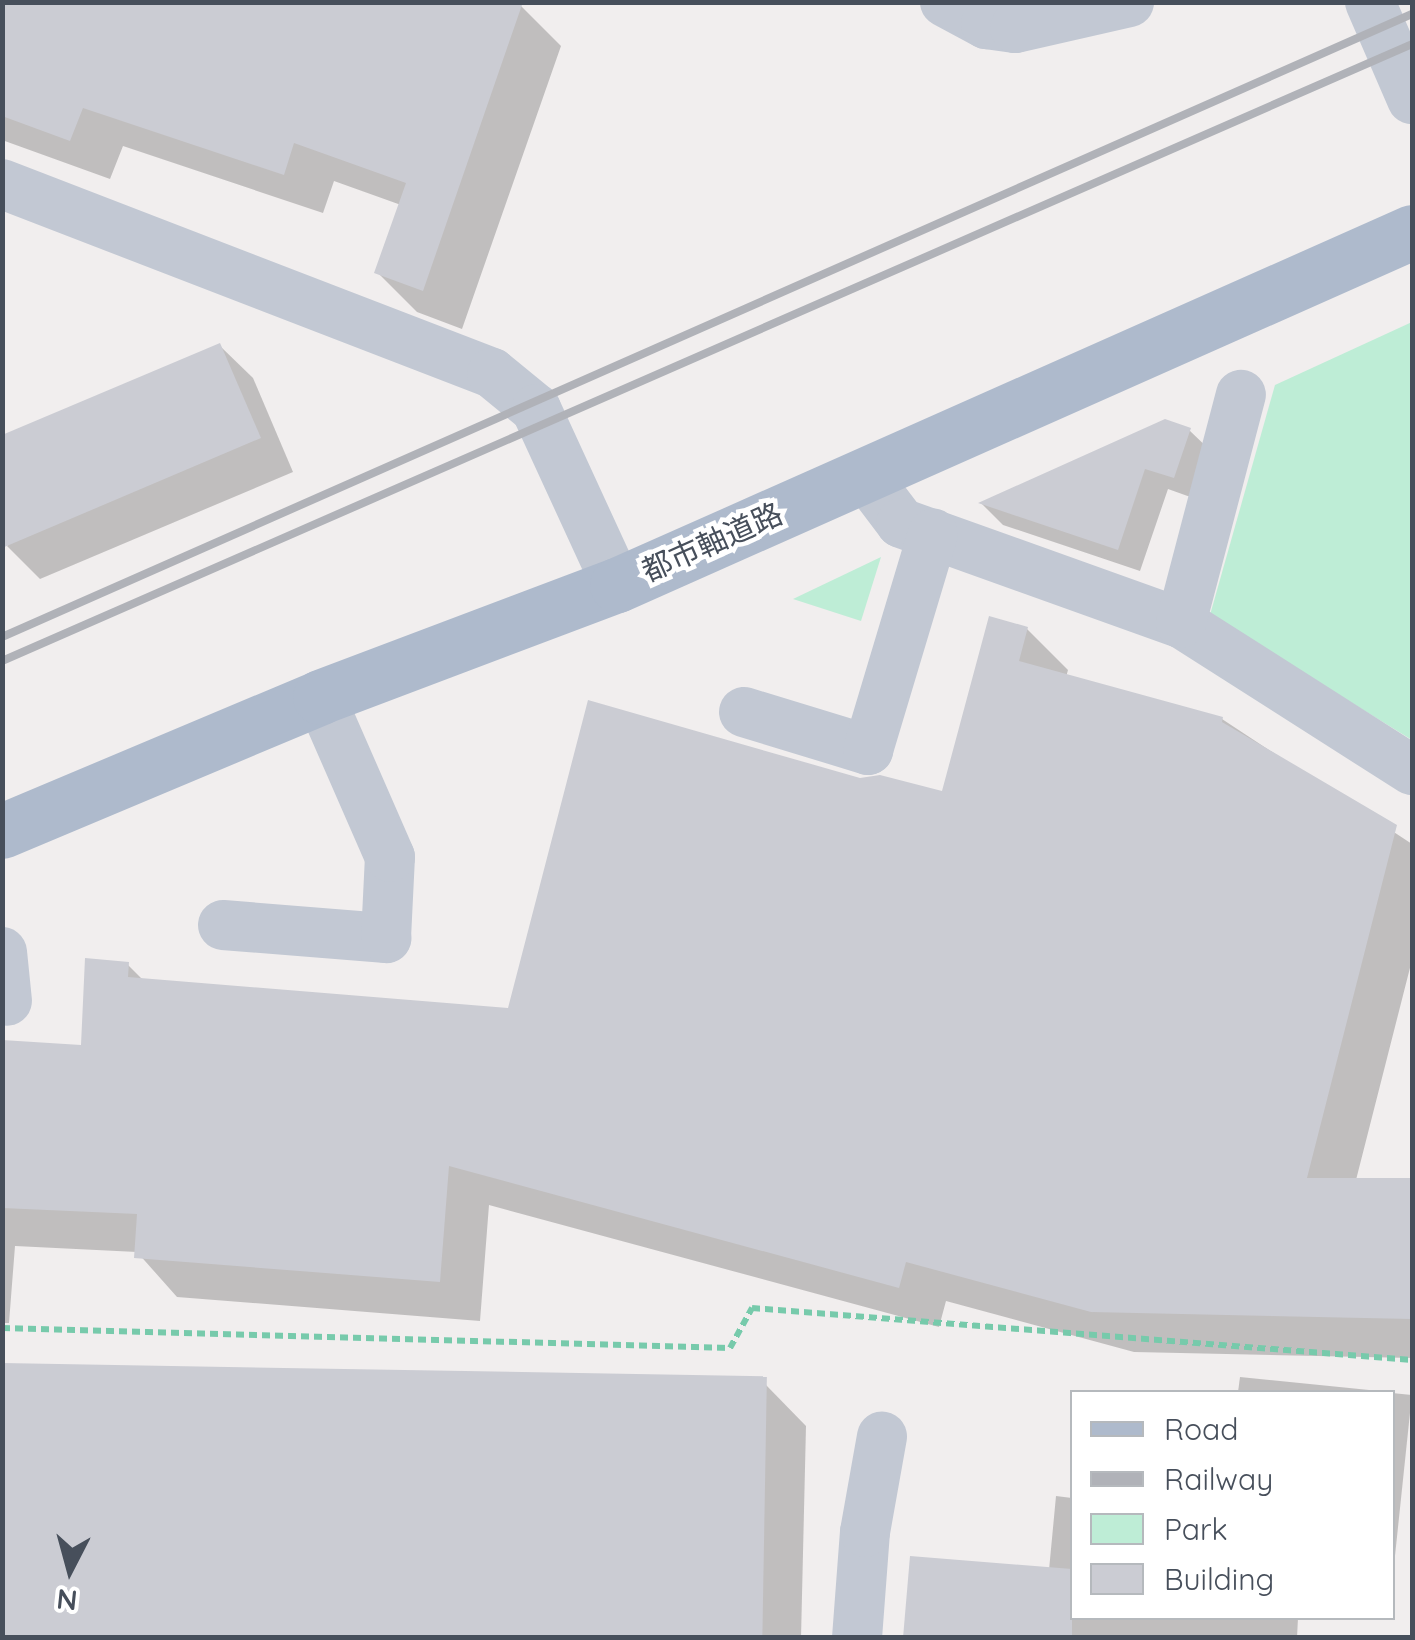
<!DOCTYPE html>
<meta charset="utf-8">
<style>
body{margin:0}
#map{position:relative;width:1415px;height:1640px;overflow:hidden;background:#f1eeee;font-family:Quicksand,"Noto Sans JP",sans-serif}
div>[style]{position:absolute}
.green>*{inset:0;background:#beedd6}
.shadow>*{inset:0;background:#0003;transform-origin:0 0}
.building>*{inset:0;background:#cbccd3;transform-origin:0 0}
.path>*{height:6px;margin-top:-3px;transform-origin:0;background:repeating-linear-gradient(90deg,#77caab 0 8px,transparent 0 13px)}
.minor>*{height:50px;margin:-25px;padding:0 25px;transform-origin:25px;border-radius:25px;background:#c2c8d3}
.major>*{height:55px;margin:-27.5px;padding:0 27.5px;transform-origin:27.5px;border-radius:27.5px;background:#aebacc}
.rail>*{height:8px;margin:-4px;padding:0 4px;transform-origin:4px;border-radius:4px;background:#b0b2b8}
span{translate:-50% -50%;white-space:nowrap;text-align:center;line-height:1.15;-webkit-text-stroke:9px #fff;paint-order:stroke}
.street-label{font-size:30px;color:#474f5b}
.frame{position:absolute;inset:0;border:5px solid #474f5b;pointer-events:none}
.legend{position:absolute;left:1070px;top:1390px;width:325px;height:230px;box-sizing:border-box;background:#fff;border:2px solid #b5b9bd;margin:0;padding:12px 18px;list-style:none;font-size:30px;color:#474f5b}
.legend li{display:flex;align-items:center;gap:20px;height:50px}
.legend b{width:50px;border:2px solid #b5b9bd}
.north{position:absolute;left:20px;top:1520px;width:100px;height:100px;-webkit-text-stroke:8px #fff;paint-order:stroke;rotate:186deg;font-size:28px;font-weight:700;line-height:40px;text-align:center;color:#474f5b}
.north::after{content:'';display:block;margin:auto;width:35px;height:45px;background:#474f5b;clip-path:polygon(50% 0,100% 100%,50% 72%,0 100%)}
</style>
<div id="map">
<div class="green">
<i style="clip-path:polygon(1412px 322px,1412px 740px,1210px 615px,1275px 385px)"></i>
<i style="clip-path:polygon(881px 557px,861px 621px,793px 599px)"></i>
</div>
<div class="shadow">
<i style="clip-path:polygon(2px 2px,521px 6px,561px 46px,462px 329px,417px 312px,377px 272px,401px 205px,334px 181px,323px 213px,123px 146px,110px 179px,2px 140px)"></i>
<i style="clip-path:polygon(220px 346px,253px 378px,293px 472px,40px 579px,7px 546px)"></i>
<i style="clip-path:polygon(1189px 430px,1212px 452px,1196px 499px,1168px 489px,1140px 571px,1003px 525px,982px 504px)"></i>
<i style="clip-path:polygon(1027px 629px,1068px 670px,1066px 677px,1222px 719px,1412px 844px,1412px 960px,1356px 1180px,1412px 1181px,1412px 1358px,1134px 1352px,946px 1301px,939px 1327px,489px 1205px,480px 1321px,177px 1297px,137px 1252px,15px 1246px,9px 1323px,2px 1323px,2px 1042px,83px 1048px,128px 965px,144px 981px,510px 1010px,859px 780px,944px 794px)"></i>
<i style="clip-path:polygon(1240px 1377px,1389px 1392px,1238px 1392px)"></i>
<i style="clip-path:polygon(766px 1385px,806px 1426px,801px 1638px,2px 1638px)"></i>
<i style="left:1392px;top:1393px;width:20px;height:174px;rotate:6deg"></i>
<i style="clip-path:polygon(1056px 1496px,1072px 1498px,1072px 1618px,1298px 1618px,1297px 1638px,906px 1638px,1049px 1570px)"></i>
</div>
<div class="building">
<i style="clip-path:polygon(2px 2px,523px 2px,423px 291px,374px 273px,406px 183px,294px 143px,284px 175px,83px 108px,70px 141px,2px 116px)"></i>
<i style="clip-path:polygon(220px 343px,261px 438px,2px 548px,2px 435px)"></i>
<i style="clip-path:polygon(1165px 419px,1191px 428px,1174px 478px,1145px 469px,1118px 550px,978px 503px)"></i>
<i style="clip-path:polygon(989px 616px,1028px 627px,1019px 661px,1223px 717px,1222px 722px,1397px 825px,1307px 1178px,1412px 1178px,1412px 1319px,1091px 1312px,906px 1262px,899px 1288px,449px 1166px,440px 1282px,134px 1258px,137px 1214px,2px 1208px,2px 1040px,81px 1045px,85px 958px,129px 962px,128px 977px,508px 1008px,588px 700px,860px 778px,880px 775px,942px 791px)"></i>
<i style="left:2px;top:1363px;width:765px;height:275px;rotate:1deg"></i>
<i style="clip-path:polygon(910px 1556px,1072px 1569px,1072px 1638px,903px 1638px)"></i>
</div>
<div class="path">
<i style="left:2px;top:1328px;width:728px;rotate:1.57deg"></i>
<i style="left:730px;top:1348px;width:46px;rotate:-61.2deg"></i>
<i style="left:752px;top:1308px;width:662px;rotate:4.5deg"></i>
</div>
<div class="minor">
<i style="left:945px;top:2px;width:47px;rotate:28.2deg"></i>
<i style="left:986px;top:24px;width:29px;rotate:8deg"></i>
<i style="left:1015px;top:28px;width:117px;rotate:-12.8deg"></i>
<i style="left:1370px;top:2px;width:106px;rotate:66.6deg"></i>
<i style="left:2px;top:184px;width:525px;rotate:21.09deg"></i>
<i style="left:492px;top:373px;width:57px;rotate:39.3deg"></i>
<i style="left:536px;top:409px;width:194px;rotate:65.3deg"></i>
<i style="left:864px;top:474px;width:61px;rotate:52.9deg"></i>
<i style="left:901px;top:523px;width:297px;rotate:19.7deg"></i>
<i style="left:1181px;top:623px;width:274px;rotate:32.5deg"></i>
<i style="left:1181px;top:623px;width:236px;rotate:-75.3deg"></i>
<i style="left:744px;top:712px;width:130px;rotate:17deg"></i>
<i style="left:868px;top:750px;width:226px;rotate:-73.3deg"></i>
<i style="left:223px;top:925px;width:164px;rotate:4.6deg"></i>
<i style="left:386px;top:938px;width:81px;rotate:-87.2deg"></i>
<i style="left:390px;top:857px;width:175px;rotate:-113.6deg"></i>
<i style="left:2px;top:952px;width:49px;rotate:84.2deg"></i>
<i style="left:857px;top:1638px;width:106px;rotate:-85.7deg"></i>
<i style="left:865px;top:1532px;width:97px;rotate:-79.9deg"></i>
</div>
<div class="major">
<i style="left:2px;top:831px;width:345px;rotate:-22.8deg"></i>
<i style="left:320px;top:697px;width:317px;rotate:-20.7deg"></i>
<i style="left:617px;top:585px;width:870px;rotate:-23.94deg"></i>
</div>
<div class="rail">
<i style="left:2px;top:637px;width:1542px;rotate:-23.84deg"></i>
<i style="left:2px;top:661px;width:1539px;rotate:-23.63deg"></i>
</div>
<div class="street-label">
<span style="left:712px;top:542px;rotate:-24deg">都市軸道路</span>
</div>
<div class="frame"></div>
<ul class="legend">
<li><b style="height:12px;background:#aebacc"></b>Road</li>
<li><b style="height:12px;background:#b0b2b8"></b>Railway</li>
<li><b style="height:28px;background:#beedd6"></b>Park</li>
<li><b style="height:28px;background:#cbccd3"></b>Building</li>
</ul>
<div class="north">N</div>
</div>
